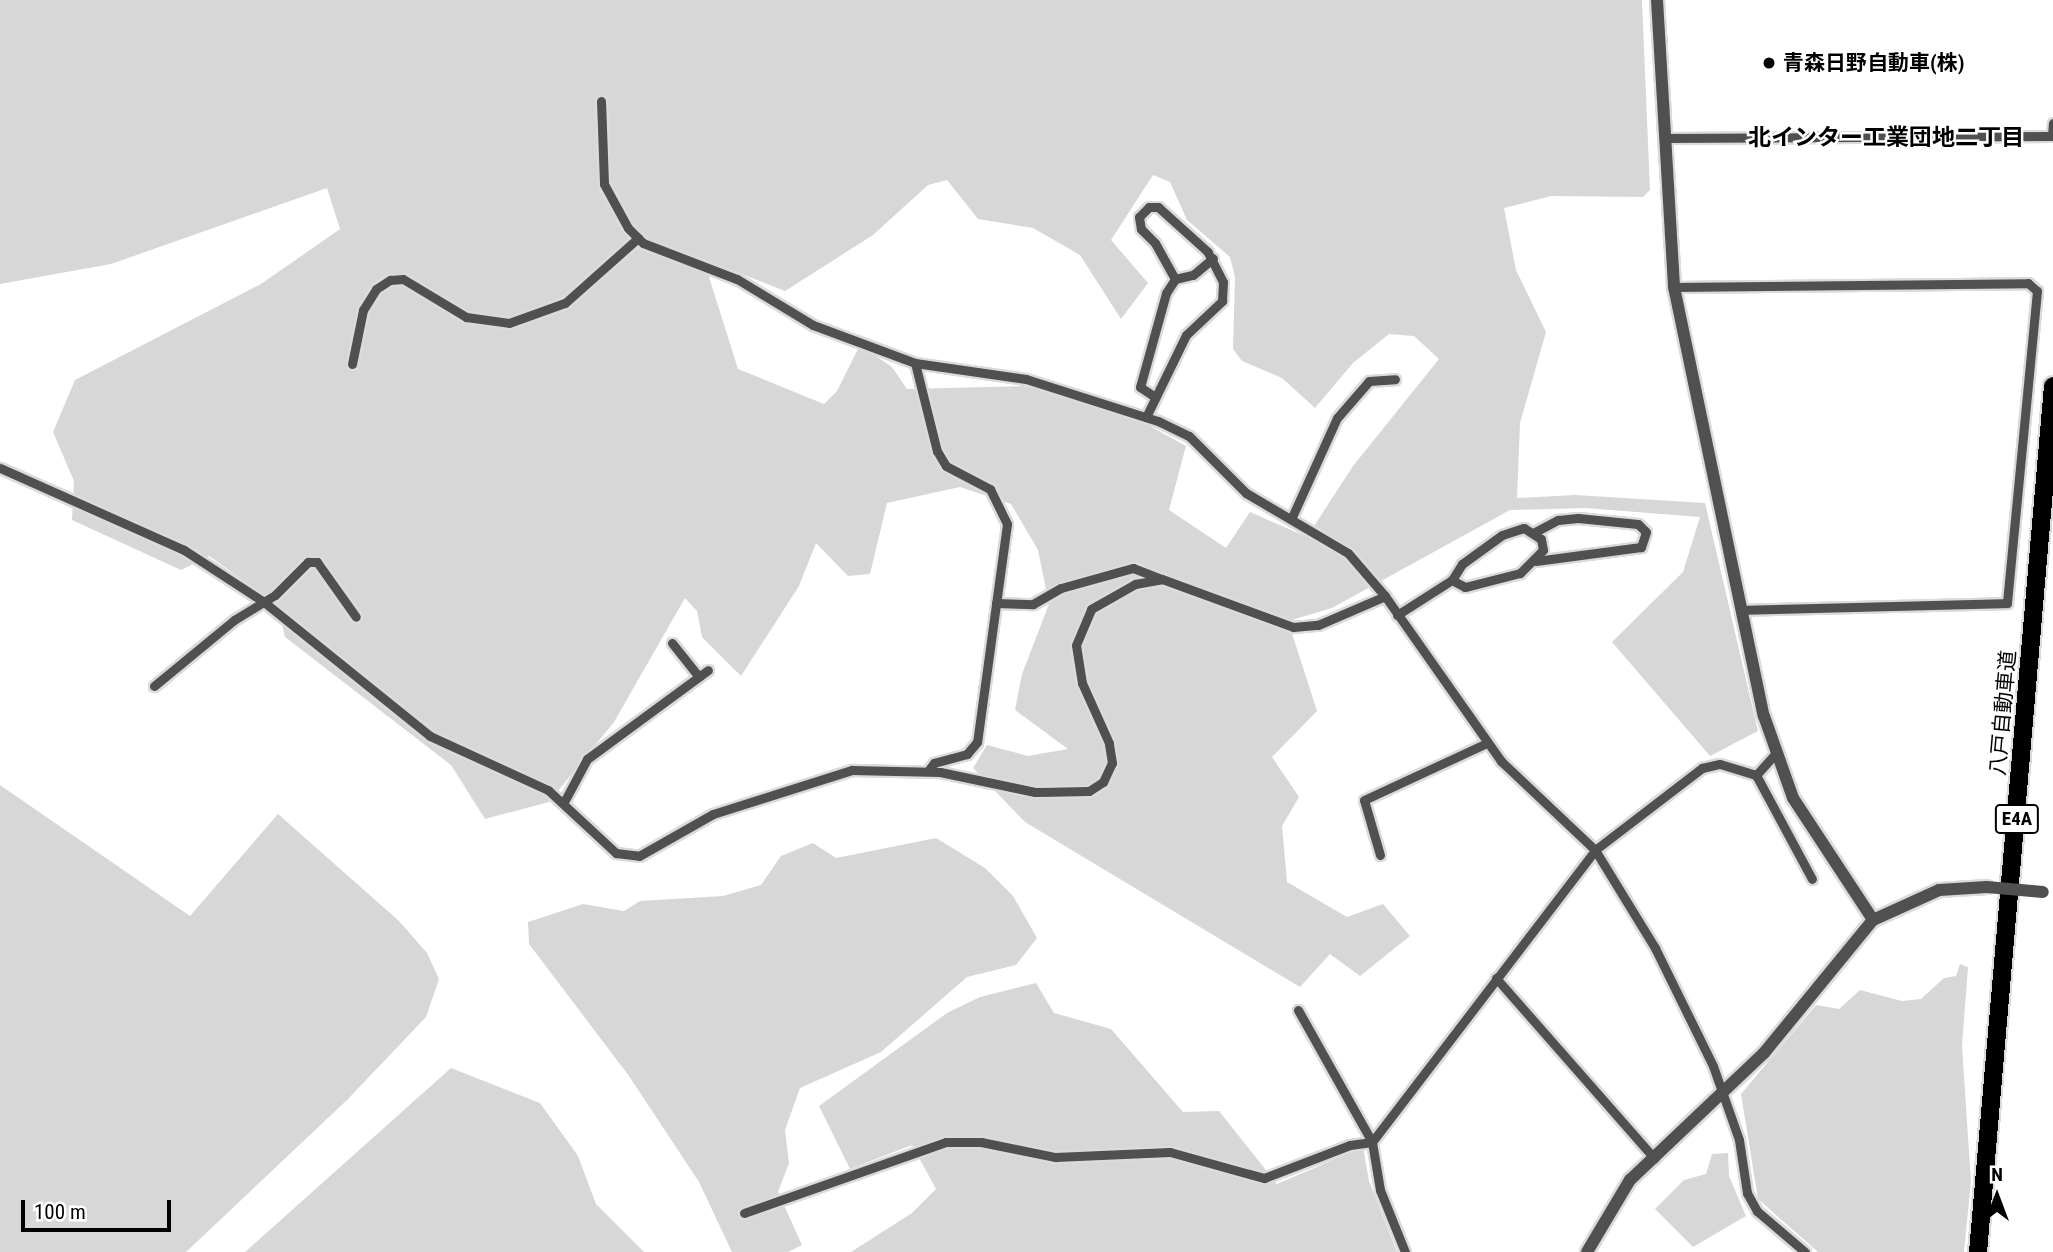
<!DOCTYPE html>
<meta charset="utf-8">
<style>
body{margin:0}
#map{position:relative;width:2053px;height:1252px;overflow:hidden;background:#fff;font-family:"Roboto Condensed","Noto Sans JP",sans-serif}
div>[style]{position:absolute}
.green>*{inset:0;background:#d7d7d7}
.roads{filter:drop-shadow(2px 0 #dbdbdb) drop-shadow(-2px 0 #dbdbdb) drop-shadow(0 2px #dbdbdb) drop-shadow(0 -2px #dbdbdb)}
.minor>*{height:9px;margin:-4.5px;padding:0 4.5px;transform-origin:4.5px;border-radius:4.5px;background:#505050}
.tertiary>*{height:12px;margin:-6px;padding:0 6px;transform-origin:6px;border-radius:6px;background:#505050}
.motorway>*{height:18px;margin:-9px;padding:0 9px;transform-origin:9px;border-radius:9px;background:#000}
.tertiary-bridge>*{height:12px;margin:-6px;padding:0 6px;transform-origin:6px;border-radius:6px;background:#505050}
.dots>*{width:19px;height:19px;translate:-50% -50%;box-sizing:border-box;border:4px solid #fff;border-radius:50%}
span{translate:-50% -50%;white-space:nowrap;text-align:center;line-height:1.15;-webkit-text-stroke:5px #fff;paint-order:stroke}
.shield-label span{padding:2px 5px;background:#fff;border:2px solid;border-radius:5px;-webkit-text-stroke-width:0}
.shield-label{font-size:19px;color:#000;font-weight:700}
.poi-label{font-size:21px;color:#000;font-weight:700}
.left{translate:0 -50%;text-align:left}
.street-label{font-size:21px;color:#000}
.neighbourhood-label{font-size:23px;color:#000;font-weight:700}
.north{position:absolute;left:1962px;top:1161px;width:70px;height:70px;-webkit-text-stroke:5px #fff;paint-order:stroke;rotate:0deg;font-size:19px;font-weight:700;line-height:28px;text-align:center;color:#000}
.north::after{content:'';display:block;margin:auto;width:24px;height:32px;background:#000;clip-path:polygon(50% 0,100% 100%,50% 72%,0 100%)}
.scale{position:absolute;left:21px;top:1200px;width:150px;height:32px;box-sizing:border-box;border:4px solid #000;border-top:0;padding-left:9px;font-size:21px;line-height:24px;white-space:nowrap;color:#000;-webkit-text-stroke:5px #fff;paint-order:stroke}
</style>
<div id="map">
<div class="green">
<i style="clip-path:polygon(evenodd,0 0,1642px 0,1650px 190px,1643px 197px,1551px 196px,1504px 208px,1516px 270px,1546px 332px,1520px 423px,1517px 498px,1575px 495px,1705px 503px,1758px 731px,1710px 756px,1612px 642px,1683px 572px,1700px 517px,1585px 508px,1510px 510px,1332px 608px,1288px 621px,1317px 711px,1272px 757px,1299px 797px,1282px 826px,1287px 882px,1347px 917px,1383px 904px,1410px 936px,1360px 976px,1330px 954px,1300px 987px,1025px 822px,973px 768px,987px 745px,1028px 756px,1068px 749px,1015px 710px,1022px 674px,1049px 604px,1038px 550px,1011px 504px,960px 487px,887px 503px,870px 574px,848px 576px,816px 543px,799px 586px,741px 676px,702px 637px,697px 611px,685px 598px,614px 722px,549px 802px,485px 819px,451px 765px,285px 637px,277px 604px,209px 556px,181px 570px,72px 520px,74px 481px,53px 432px,75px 380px,261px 284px,340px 229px,327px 188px,111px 264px,0 284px,0 0,1153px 175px,1170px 182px,1187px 220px,1230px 257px,1235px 277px,1233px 349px,1242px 361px,1282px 378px,1315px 408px,1353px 363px,1389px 334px,1414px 336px,1439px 359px,1353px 466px,1307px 537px,1250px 512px,1226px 548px,1169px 510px,1186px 446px,1117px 408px,1023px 386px,907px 389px,892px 367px,860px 345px,837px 391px,824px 404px,738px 369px,709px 277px,724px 267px,785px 291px,873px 235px,928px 185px,947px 180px,978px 219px,1033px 228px,1080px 255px,1121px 319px,1148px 283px,1111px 240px,1153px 175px)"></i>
<i style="clip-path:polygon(0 785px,190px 916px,278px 814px,399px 921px,427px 953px,439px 979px,426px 1017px,347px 1100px,186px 1252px,0 1252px)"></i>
<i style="clip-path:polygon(936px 838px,985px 868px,1013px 896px,1037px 938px,1016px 965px,967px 977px,881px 1052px,800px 1088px,785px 1130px,789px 1163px,778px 1192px,802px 1245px,788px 1252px,732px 1252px,699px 1182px,629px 1076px,529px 944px,528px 922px,583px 904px,624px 911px,640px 901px,723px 896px,761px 885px,781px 856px,813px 843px,836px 858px)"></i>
<i style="clip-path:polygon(1960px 964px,1968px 967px,1962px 1046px,1971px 1181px,1964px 1252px,1818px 1252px,1758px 1199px,1741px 1094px,1816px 1005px,1839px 1009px,1860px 990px,1902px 1001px,1921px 999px,1944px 978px,1956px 976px)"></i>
<i style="clip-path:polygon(1036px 983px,1054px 1013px,1111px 1029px,1183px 1112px,1219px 1111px,1277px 1184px,1363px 1147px,1369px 1181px,1397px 1252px,851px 1252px,912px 1213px,936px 1189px,912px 1145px,850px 1169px,819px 1106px,947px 1013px,980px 997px)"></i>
<i style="clip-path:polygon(451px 1068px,540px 1103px,578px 1156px,596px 1204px,644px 1252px,245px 1252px)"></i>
<i style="clip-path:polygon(1728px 1153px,1729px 1176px,1746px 1216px,1693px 1247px,1655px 1209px,1684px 1180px,1706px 1174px,1712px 1154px)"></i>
</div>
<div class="roads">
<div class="minor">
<i style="left:601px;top:101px;width:83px;rotate:87.9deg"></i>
<i style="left:604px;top:184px;width:50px;rotate:61.4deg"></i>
<i style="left:628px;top:228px;width:21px;rotate:45deg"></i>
<i style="left:643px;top:243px;width:101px;rotate:21deg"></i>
<i style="left:737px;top:279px;width:89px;rotate:31.2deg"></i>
<i style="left:813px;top:325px;width:109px;rotate:20.4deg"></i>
<i style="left:915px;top:363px;width:112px;rotate:8.2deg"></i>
<i style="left:1026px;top:379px;width:139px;rotate:17.7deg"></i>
<i style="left:1158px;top:421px;width:34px;rotate:26deg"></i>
<i style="left:1189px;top:436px;width:81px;rotate:45deg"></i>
<i style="left:1246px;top:493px;width:118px;rotate:30.5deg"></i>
<i style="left:1348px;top:553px;width:57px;rotate:49.3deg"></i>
<i style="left:1385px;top:596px;width:202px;rotate:54.9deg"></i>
<i style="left:1501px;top:761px;width:129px;rotate:43.4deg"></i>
<i style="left:1595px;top:850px;width:115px;rotate:58.5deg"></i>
<i style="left:1655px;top:948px;width:131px;rotate:63.8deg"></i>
<i style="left:1713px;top:1066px;width:78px;rotate:70.6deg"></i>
<i style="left:1739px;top:1140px;width:54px;rotate:81.4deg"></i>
<i style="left:1747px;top:1193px;width:21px;rotate:61deg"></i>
<i style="left:1757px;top:1211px;width:63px;rotate:40.5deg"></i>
<i style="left:1664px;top:138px;width:388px;rotate:-0.3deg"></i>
<i style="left:2052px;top:136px;width:13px;rotate:-86deg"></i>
<i style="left:1674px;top:287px;width:354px;rotate:-0.6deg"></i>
<i style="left:2028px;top:283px;width:12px;rotate:42deg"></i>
<i style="left:2037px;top:291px;width:313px;rotate:95.5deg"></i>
<i style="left:2007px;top:603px;width:266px;rotate:178.5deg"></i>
<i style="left:915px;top:363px;width:91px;rotate:76deg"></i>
<i style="left:937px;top:451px;width:17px;rotate:59deg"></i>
<i style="left:946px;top:466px;width:50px;rotate:27.6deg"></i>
<i style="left:990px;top:489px;width:39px;rotate:64deg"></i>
<i style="left:1007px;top:524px;width:220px;rotate:97.8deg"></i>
<i style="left:977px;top:742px;width:16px;rotate:130deg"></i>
<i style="left:967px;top:754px;width:34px;rotate:165deg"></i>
<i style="left:934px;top:763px;width:10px;rotate:127deg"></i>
<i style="left:352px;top:364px;width:55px;rotate:-78.5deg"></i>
<i style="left:363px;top:310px;width:25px;rotate:-58deg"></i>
<i style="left:376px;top:289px;width:17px;rotate:-33deg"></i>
<i style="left:390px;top:280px;width:13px;rotate:-4deg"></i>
<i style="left:403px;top:279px;width:74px;rotate:31.1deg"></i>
<i style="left:466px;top:317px;width:43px;rotate:7.9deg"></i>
<i style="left:509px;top:323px;width:59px;rotate:-19.7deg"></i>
<i style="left:565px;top:303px;width:98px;rotate:-41.7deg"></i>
<i style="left:1155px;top:397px;width:18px;rotate:-146deg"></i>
<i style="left:1140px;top:387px;width:98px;rotate:-74.5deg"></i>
<i style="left:1166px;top:293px;width:17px;rotate:-57deg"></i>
<i style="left:1175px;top:279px;width:18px;rotate:-13deg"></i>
<i style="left:1193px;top:275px;width:26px;rotate:-40deg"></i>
<i style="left:1146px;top:417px;width:91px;rotate:-64deg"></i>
<i style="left:1186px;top:335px;width:50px;rotate:-43.4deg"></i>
<i style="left:1222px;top:301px;width:19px;rotate:-87deg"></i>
<i style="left:1223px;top:282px;width:34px;rotate:-117deg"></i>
<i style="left:1208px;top:252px;width:67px;rotate:-138deg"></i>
<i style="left:1158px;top:207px;width:9px;rotate:180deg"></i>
<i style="left:1149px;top:207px;width:14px;rotate:135deg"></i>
<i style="left:1139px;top:217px;width:12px;rotate:81deg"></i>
<i style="left:1141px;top:229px;width:20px;rotate:45deg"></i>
<i style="left:1155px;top:243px;width:41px;rotate:60.9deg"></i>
<i style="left:0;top:468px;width:201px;rotate:24deg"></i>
<i style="left:184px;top:550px;width:95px;rotate:33deg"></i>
<i style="left:264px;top:602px;width:213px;rotate:38.9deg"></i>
<i style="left:430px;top:736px;width:130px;rotate:24.6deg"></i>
<i style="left:548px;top:790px;width:93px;rotate:42.8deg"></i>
<i style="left:616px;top:853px;width:23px;rotate:7deg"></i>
<i style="left:639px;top:856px;width:85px;rotate:-29.6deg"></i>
<i style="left:713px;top:814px;width:146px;rotate:-17.6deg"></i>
<i style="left:852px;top:770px;width:88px;rotate:1.3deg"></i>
<i style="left:940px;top:772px;width:97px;rotate:11.9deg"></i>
<i style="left:1035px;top:792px;width:54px;rotate:-1.1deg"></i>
<i style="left:1089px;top:791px;width:17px;rotate:-33deg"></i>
<i style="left:1103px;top:782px;width:21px;rotate:-65deg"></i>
<i style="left:1112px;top:763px;width:20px;rotate:-99deg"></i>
<i style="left:1109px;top:743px;width:66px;rotate:-114.2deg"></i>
<i style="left:1082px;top:683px;width:38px;rotate:-99deg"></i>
<i style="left:1076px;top:645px;width:39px;rotate:-67deg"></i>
<i style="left:1091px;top:609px;width:51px;rotate:-29.6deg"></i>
<i style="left:1135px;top:584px;width:27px;rotate:-10deg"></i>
<i style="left:1162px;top:579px;width:140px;rotate:20.1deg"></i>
<i style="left:1293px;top:627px;width:25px;rotate:-5deg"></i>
<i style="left:1318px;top:625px;width:73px;rotate:-23.4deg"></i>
<i style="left:1292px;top:517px;width:109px;rotate:-65.6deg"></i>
<i style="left:1337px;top:418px;width:49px;rotate:-49.1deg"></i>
<i style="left:1369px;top:381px;width:26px;rotate:-4deg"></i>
<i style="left:1535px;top:532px;width:26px;rotate:-28deg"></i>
<i style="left:1558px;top:520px;width:20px;rotate:-6deg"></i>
<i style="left:1578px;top:518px;width:60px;rotate:5.7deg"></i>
<i style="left:1638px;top:524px;width:11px;rotate:45deg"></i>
<i style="left:1646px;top:532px;width:16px;rotate:108deg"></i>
<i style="left:1641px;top:547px;width:106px;rotate:172.4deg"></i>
<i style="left:996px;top:603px;width:37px;rotate:2deg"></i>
<i style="left:1033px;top:604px;width:32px;rotate:-30deg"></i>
<i style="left:1061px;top:588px;width:75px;rotate:-15.5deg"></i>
<i style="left:1133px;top:568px;width:31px;rotate:21deg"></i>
<i style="left:1397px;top:615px;width:65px;rotate:-32.5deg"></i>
<i style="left:1452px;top:580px;width:19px;rotate:-58deg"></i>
<i style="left:1462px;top:564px;width:49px;rotate:-35.9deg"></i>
<i style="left:1502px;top:535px;width:23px;rotate:-18deg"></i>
<i style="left:1524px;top:528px;width:20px;rotate:33deg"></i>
<i style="left:1541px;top:539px;width:11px;rotate:80deg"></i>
<i style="left:1543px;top:550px;width:33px;rotate:135deg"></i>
<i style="left:1520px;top:573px;width:57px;rotate:165.7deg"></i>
<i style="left:1465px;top:587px;width:15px;rotate:-152deg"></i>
<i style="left:672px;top:643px;width:43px;rotate:51.5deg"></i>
<i style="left:154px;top:686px;width:104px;rotate:-39.5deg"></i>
<i style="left:234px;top:620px;width:48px;rotate:-31.4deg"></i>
<i style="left:275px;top:595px;width:47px;rotate:-45deg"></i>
<i style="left:308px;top:562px;width:9px"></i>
<i style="left:317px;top:562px;width:67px;rotate:54.7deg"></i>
<i style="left:1776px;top:753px;width:30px;rotate:132deg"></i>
<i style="left:1756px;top:775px;width:118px;rotate:61.7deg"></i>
<i style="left:564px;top:802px;width:49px;rotate:-61.9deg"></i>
<i style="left:587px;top:759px;width:150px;rotate:-36.3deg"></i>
<i style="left:1380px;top:855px;width:57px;rotate:-106.2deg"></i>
<i style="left:1364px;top:800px;width:136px;rotate:-24.9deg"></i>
<i style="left:1496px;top:978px;width:240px;rotate:48.7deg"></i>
<i style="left:1298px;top:1010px;width:151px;rotate:60.7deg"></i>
<i style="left:1372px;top:1142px;width:49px;rotate:80.5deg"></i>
<i style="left:1380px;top:1190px;width:67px;rotate:68deg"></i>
<i style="left:1372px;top:1142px;width:367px;rotate:-52.6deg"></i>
<i style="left:1595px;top:850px;width:135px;rotate:-37.5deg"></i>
<i style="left:1702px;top:768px;width:18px;rotate:-13deg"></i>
<i style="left:1720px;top:764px;width:38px;rotate:17deg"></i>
<i style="left:744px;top:1213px;width:214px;rotate:-19.4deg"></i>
<i style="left:946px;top:1142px;width:35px"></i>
<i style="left:981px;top:1142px;width:76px;rotate:11.5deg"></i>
<i style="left:1055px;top:1157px;width:115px;rotate:-2.5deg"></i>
<i style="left:1170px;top:1152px;width:98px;rotate:15.5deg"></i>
<i style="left:1264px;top:1178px;width:92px;rotate:-21deg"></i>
<i style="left:1350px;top:1145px;width:22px;rotate:-8deg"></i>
</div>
<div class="tertiary">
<i style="left:1657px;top:0;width:288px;rotate:86.6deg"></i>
<i style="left:1674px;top:287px;width:438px;rotate:78.2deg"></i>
<i style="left:1764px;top:716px;width:87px;rotate:70.5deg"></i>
<i style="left:1793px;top:798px;width:146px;rotate:56.7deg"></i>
<i style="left:1587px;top:1252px;width:84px;rotate:-59.2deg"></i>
<i style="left:1630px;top:1180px;width:185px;rotate:-43.5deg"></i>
<i style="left:1764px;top:1053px;width:172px;rotate:-50.7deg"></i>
<i style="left:1873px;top:920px;width:72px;rotate:-24.4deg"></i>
<i style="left:1939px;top:890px;width:48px;rotate:-3.6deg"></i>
</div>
<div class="motorway">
<i style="left:1978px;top:1252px;width:869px;rotate:-85.05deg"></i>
</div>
</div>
<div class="tertiary-bridge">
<i style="left:1987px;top:887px;width:56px;rotate:5.1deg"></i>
</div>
<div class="dots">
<i style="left:1769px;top:63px;background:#000"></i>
</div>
<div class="shield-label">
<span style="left:2017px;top:819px">E4A</span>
</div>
<div class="poi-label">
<span class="left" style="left:1783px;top:63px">青森日野自動車(株)</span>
</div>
<div class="street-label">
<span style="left:2003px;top:713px;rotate:-85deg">八戸自動車道</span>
</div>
<div class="neighbourhood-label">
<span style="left:1886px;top:138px">北インター工業団地二丁目</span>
</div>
<div class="north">N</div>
<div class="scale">100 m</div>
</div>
